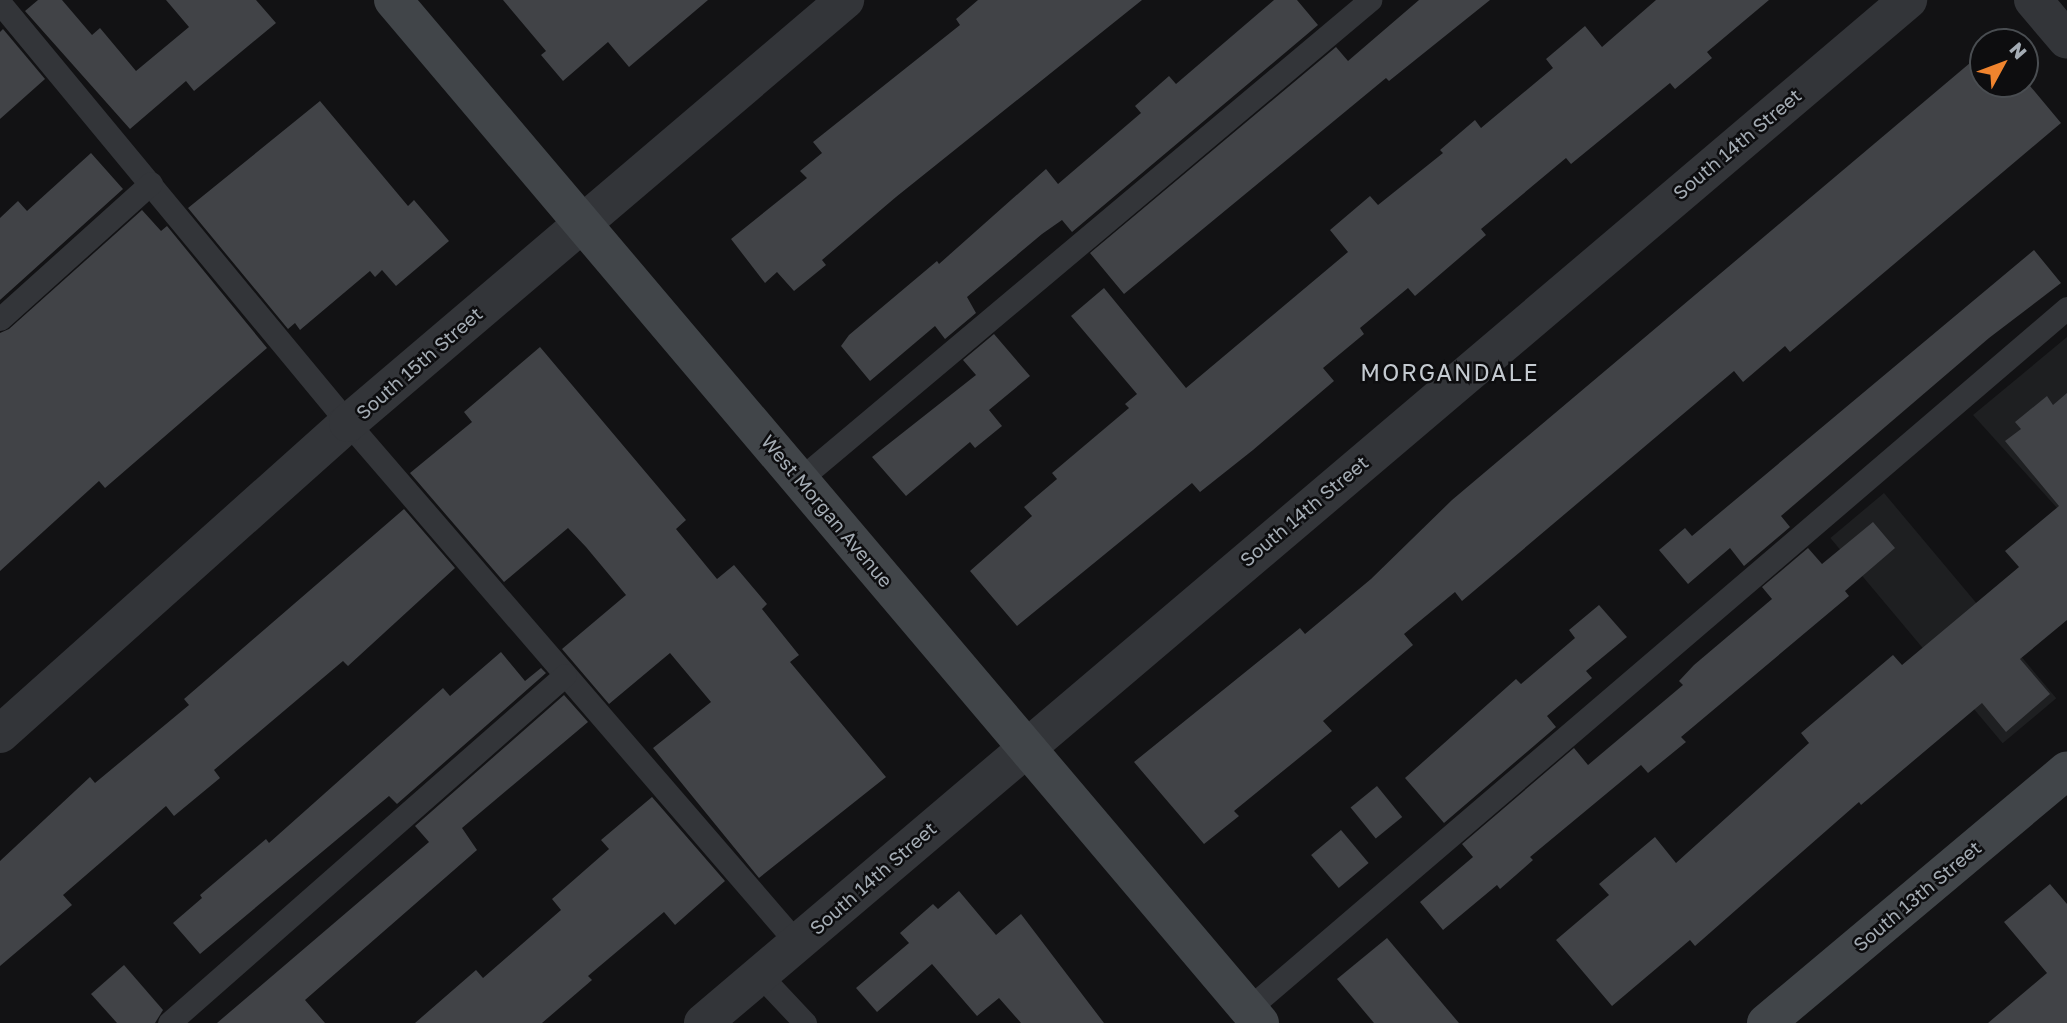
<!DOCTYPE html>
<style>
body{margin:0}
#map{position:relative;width:2067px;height:1023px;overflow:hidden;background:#121214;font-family:"Golos Text",sans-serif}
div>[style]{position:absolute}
.built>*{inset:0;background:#1e1f21;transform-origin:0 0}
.building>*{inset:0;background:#414347;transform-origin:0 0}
.lane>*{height:23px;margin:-11.5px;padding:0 11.5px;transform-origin:11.5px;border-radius:11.5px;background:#333539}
.street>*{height:38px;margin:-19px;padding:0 19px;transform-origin:19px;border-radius:19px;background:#333539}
.secondary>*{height:38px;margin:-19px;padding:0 19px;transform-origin:19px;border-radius:19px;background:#414549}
span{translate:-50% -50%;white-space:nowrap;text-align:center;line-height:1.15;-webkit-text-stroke:5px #0d0d0f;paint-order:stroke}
.street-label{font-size:19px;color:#a4acb4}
.quarter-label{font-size:23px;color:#c4cad0;letter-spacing:2px}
.north{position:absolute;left:1969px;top:28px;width:70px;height:70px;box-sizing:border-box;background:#0d0d0f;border:2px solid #494d51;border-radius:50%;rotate:49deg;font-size:19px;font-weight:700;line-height:28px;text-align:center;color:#a4acb4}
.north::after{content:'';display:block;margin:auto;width:24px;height:32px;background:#f0842e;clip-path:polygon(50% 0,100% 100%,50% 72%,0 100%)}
</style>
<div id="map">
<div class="built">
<i style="clip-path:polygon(2067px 337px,2067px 519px,1973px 415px)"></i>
<i style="left:1884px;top:493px;width:268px;height:70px;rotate:50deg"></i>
</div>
<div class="building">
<i style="clip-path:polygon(38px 0,62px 0,92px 35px,100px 28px,136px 71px,189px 27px,166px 0,256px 0,276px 23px,194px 91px,186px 81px,130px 129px,25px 11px)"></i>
<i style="clip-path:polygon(503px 0,708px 0,629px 67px,608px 42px,563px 81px,541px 55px,546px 51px)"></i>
<i style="clip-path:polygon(978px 0,1142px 0,896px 197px,822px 260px,826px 265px,794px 291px,777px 272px,765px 283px,731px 239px,807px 178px,800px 171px,822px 153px,813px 142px,960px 25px,956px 19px)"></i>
<i style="clip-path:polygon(1274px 0,1297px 0,1318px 25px,1072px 232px,1062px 220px,1042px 234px,967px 297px,976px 313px,945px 339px,935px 326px,870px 381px,841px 346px,849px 335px,937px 261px,939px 264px,1046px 169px,1058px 184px,1141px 113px,1135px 106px,1169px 76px,1176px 84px)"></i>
<i style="clip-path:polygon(1419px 0,1490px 0,1389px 81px,1386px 78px,1124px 294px,1090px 253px,1336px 47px,1348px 61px)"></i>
<i style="clip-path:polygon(1656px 0,1769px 0,1707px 52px,1712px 58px,1675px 89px,1670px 83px,1571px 164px,1566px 158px,1481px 229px,1486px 235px,1415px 296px,1408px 288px,1360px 328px,1364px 334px,1323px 368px,1334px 381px,1253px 450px,1200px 492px,1192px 483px,1017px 626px,970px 571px,1032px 516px,1024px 507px,1057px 479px,1052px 473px,1129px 408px,1125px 404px,1137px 394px,1071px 316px,1104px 288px,1186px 388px,1348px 252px,1330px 230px,1370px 196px,1378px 205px,1443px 153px,1440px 150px,1475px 120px,1481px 128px,1553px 68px,1546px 59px,1585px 26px,1602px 47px)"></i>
<i style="clip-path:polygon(3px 29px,45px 79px,0 119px,0 32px)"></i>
<i style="clip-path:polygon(1983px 52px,1983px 84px,2025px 84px,2025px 80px,2061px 123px,1790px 352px,1785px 346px,1743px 382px,1734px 371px,1462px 601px,1455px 592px,1404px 634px,1413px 645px,1323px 721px,1332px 731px,1234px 811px,1239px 816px,1204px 844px,1134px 762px,1300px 628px,1305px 634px,1371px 579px,1452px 500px)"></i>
<i style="clip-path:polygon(320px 101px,408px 206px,414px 200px,449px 241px,396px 286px,382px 270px,375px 277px,370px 271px,300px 330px,295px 323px,288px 329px,188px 208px)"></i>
<i style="clip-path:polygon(91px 153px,123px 189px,0 300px,0 218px,18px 201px,27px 211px)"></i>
<i style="clip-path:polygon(142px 210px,161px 231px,167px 226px,267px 348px,105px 488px,99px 481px,0 571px,0 333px,9px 329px)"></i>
<i style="clip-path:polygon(2034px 250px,2061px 283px,1989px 338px,1781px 516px,1790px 527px,1744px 566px,1730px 548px,1688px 584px,1659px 550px,1685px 528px,1692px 536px)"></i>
<i style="clip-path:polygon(994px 334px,1030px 376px,989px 410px,1002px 426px,975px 448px,970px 442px,906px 496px,872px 457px,976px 375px,963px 360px)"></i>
<i style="clip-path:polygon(540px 347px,686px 520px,676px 529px,717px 579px,734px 565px,767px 604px,762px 609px,799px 655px,790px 662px,886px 777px,759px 878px,653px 748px,711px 702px,670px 653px,609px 704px,562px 649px,626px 595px,586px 547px,568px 528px,504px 582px,410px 473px,472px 422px,464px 412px)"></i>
<i style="clip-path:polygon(2067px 393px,2067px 620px,2020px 659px,2050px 694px,2006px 732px,1982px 703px,1861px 805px,1859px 802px,1695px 946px,1690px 940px,1612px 1006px,1556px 940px,1609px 895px,1599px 884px,1655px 837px,1676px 863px,1809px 743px,1801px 733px,1893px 655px,1902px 665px,2019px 567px,2005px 551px,2059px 506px,2005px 441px,2021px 429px,2015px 422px,2047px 396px,2053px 405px)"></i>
<i style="clip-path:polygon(404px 509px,455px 568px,348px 666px,343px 661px,214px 770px,220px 778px,174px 816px,166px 806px,63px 895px,72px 905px,0 966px,0 861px,90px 777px,95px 783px,189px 705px,184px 699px)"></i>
<i style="clip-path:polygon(1873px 522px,1895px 548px,1845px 591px,1849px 596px,1681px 737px,1686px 742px,1648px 773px,1641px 765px,1530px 857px,1533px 860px,1500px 889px,1497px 885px,1443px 930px,1420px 902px,1473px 857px,1462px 844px,1574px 748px,1588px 765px,1683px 685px,1679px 681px,1694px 665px,1772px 599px,1762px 587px,1808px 548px,1822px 564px)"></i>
<i style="clip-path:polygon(1599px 605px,1627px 637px,1586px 671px,1592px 678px,1547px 716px,1556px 727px,1444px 823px,1405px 778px,1516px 679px,1521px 684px,1575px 638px,1569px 630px)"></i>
<i style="clip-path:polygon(501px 652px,525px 681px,541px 668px,546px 673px,397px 804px,389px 796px,200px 954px,173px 923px,202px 898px,200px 895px,266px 839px,269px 843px,443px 688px,450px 696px)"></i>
<i style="clip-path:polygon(564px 695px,588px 722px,462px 828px,477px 850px,305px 1000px,325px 1023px,217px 1023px,429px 842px,415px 826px)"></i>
<i style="left:1377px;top:786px;width:40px;height:34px;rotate:51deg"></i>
<i style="clip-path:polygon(652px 797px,725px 881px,675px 925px,664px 912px,588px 976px,592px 980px,542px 1023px,415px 1023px,476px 970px,483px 978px,561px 910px,552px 899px,609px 849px,601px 840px)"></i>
<i style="left:1341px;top:830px;width:43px;height:39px;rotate:50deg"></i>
<i style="clip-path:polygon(2050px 884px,2067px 904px,2067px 1023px,1988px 1023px,2047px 973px,2004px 922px)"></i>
<i style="clip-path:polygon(959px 891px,996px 935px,1021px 914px,1104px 1023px,1021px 1023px,999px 998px,977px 1016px,932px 964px,877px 1012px,856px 988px,909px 943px,900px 933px,933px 904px,938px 909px)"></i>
<i style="clip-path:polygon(1387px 938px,1459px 1023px,1374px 1023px,1337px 979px)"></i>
<i style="clip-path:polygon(124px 965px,163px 1010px,155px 1023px,117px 1023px,91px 994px)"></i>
</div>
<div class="lane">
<i style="left:0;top:3px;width:545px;rotate:50.36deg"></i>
<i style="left:348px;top:423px;width:687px;rotate:49.19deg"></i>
<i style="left:0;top:319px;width:203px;rotate:-42deg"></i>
<i style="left:800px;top:479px;width:745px;rotate:-40.04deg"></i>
<i style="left:760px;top:975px;width:66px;rotate:46.8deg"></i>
<i style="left:1248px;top:1009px;width:1078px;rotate:-40.56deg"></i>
<i style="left:169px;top:1023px;width:527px;rotate:-41.31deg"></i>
</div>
<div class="street">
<i style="left:2033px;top:0;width:52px;rotate:49.6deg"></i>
<i style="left:0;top:734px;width:467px;rotate:-41.8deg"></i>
<i style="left:348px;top:423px;width:653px;rotate:-40.4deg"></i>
<i style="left:703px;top:1023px;width:1581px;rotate:-40.33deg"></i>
</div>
<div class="secondary">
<i style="left:393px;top:0;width:1341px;rotate:49.72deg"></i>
<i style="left:1766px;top:1023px;width:393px;rotate:-40deg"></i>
</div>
<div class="street-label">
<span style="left:1737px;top:144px;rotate:-40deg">South 14th Street</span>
<span style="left:419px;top:363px;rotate:-41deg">South 15th Street</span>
<span style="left:827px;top:511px;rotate:50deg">West Morgan Avenue</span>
<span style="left:1304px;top:511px;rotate:-40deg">South 14th Street</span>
<span style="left:873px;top:878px;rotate:-41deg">South 14th Street</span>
<span style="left:1917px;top:896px;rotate:-40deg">South 13th Street</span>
</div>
<div class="quarter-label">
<span style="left:1450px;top:372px">MORGANDALE</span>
</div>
<div class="north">N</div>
</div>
